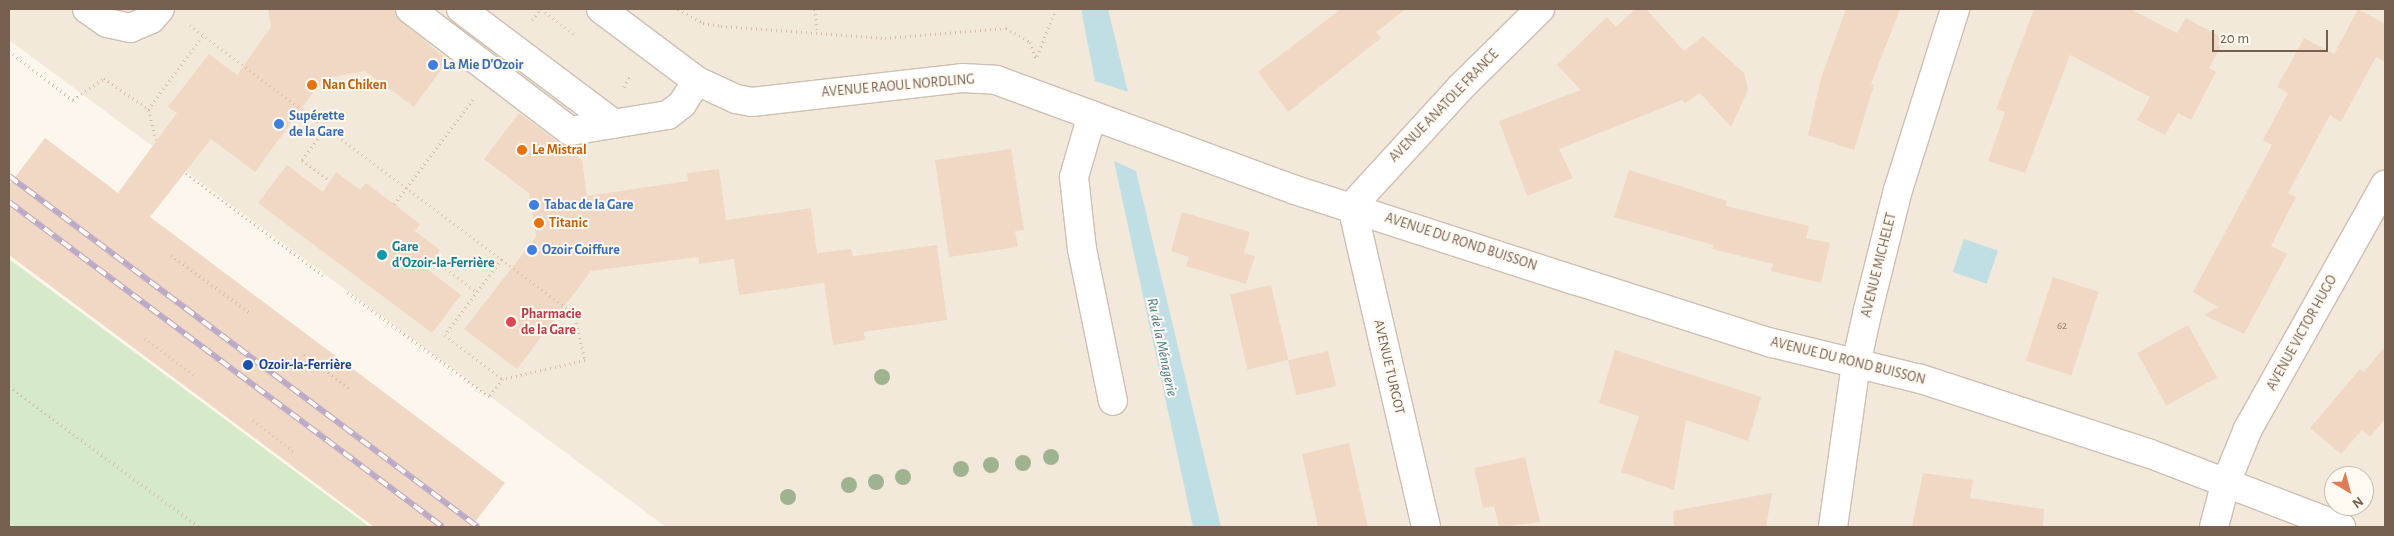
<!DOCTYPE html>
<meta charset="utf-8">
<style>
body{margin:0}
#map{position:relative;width:2394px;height:536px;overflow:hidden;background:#fcf6ec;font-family:"Alegreya Sans",sans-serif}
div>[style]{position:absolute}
.residential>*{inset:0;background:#f3e9da}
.green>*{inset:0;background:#d6eaca}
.water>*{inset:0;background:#c0dfe5;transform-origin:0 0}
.building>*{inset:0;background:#f0d8c5;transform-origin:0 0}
.path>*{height:3px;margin-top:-1.5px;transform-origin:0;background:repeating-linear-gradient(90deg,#d6bba7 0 1px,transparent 0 5px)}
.roads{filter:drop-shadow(1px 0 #cebfb1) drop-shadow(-1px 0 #cebfb1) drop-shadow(0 1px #cebfb1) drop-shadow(0 -1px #cebfb1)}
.minor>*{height:28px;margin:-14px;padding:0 14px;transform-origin:14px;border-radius:14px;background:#fff}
.rail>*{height:5.5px;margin-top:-2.75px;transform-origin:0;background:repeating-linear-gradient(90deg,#fefaf2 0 11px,#baa9c7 0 22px);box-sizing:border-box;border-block:1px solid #baa9c7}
.trees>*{width:16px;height:16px;margin:-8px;border-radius:50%;background:#a0b391}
.dots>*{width:14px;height:14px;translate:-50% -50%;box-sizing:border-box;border:2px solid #fefaf2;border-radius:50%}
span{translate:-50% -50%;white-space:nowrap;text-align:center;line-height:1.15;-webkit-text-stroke:4px #fefaf2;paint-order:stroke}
.number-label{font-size:11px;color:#957d6c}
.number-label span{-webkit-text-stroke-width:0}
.shop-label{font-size:14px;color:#366cbe;font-weight:700}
.left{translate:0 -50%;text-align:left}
.food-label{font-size:14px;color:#c56008;font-weight:700}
.street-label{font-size:14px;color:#775f4f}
.culture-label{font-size:14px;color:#0d838f;font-weight:700}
.health-label{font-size:14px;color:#be3a42;font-weight:700}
.transit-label{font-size:14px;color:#164399;font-weight:700}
.water-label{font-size:15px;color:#497b89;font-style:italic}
.frame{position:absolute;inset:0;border:10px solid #775f4f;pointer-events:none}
.north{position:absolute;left:2324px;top:466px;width:50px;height:50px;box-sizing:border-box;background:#fefaf2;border:1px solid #c8bcb1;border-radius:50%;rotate:143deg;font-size:14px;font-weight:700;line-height:20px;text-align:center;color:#775f4f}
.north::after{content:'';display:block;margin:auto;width:18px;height:22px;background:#df7c58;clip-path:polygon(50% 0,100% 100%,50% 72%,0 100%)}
.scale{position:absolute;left:2212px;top:30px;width:116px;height:22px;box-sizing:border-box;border:2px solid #775f4f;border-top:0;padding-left:6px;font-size:15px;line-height:18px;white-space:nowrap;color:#775f4f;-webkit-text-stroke:4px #fefaf2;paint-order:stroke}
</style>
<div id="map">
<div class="residential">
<i style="clip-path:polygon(evenodd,9px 9px,2385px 9px,2385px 527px,666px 527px,9px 40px,9px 9px,2334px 476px,2364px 476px,2364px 506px,2334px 506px,2334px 476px)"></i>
</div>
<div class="green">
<i style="clip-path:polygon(9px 259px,370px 527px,9px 527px)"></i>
</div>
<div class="water">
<i style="clip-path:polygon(1081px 9px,1108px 9px,1128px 92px,1095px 81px)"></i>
<i style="clip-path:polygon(1114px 161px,1136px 171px,1221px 527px,1193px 527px)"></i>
<i style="left:1964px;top:239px;width:36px;height:35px;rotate:19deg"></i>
</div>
<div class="building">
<i style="clip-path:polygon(268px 9px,395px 9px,401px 21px,448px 60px,414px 107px,365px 71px,323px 79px,255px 172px,211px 139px,150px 217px,505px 483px,471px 527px,374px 527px,9px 255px,9px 185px,45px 138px,118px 193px,177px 113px,168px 107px,209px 54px,237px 75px,271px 27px)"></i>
<i style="clip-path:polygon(1341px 9px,1406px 9px,1376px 32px,1381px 38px,1288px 112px,1258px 72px)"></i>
<i style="clip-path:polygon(1635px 9px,1646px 9px,1684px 51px,1703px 36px,1744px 73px,1748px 90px,1731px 127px,1700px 93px,1685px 103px,1682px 100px,1559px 149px,1573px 178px,1527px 196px,1499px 121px,1581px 90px,1557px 65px,1607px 17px,1616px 27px)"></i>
<i style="clip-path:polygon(1846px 9px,1900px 9px,1871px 84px,1874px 85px,1854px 150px,1808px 135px,1821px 78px)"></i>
<i style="clip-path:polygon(2034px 9px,2130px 9px,2177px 33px,2186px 18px,2225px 39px,2209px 68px,2216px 72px,2191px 120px,2178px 113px,2165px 135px,2137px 120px,2150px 97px,2070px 55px,2025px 173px,1988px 161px,2005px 112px,1996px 109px)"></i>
<i style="clip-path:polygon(2358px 9px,2385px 24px,2385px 62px,2376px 57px,2341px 122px,2330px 115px,2288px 193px,2296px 197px,2271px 246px,2287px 254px,2244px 334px,2204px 315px,2218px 307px,2193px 292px,2272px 145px,2263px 140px,2288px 93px,2277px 87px,2304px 38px,2334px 54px)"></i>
<i style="clip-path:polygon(519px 113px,582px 160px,587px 196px,688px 181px,687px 173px,719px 169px,726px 220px,811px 208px,817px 253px,851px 249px,853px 256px,937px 245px,947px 320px,864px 332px,865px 340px,833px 345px,824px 283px,739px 295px,734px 259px,699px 264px,698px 257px,591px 271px,517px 369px,464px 329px,536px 237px,529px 193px,484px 159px)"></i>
<i style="clip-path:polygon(1011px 149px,1024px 230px,1015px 231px,1018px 247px,949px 257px,935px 160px)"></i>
<i style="clip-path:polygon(287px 165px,323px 192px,336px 172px,360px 190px,366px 183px,420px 224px,415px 231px,440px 250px,427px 269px,461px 295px,432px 333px,258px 203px)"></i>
<i style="clip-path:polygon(1629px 170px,1727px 201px,1726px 206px,1809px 226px,1806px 238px,1830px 243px,1821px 283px,1771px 271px,1773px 264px,1712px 249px,1713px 245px,1614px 217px)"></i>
<i style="clip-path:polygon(1182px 212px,1250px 232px,1244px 253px,1255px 256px,1246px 284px,1186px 266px,1189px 257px,1171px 251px)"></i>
<i style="left:2053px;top:277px;width:48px;height:88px;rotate:18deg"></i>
<i style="left:1271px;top:285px;width:77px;height:42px;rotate:77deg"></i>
<i style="left:2188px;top:325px;width:60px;height:58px;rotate:61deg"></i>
<i style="clip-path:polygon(2385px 346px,2385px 419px,2370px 437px,2362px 430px,2341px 454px,2310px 428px,2360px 369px,2364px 372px)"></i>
<i style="clip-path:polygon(1615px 350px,1761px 397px,1748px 441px,1686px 420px,1674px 490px,1621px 472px,1639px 416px,1599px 403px)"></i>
<i style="left:1328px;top:351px;width:36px;height:41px;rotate:77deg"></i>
<i style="clip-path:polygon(1349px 443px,1368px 527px,1318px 527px,1302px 454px)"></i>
<i style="clip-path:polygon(1525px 457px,1540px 522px,1499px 527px,1494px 506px,1483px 508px,1474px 468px)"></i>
<i style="clip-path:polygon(1923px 473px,1973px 480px,1970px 498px,2044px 509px,2043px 527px,1912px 527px)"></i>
<i style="clip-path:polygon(1772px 493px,1766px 527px,1674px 527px,1673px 511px)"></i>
</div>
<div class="path">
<i style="left:541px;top:9px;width:45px;rotate:36.9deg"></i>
<i style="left:678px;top:9px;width:29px;rotate:29deg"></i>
<i style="left:703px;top:23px;width:18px;rotate:9deg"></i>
<i style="left:721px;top:26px;width:164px;rotate:4.2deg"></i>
<i style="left:885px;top:38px;width:121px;rotate:-4.7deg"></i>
<i style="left:1006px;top:28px;width:28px;rotate:30deg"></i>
<i style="left:1030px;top:42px;width:18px;rotate:71deg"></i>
<i style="left:815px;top:9px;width:21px;rotate:87deg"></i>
<i style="left:532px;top:20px;width:14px;rotate:-54deg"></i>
<i style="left:190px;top:25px;width:480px;rotate:36.9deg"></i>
<i style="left:574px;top:313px;width:48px;rotate:76.8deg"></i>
<i style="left:585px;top:360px;width:84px;rotate:167deg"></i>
<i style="left:503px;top:379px;width:23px;rotate:128deg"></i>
<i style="left:489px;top:397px;width:178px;rotate:-143.5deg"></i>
<i style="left:9px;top:51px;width:81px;rotate:37.4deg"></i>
<i style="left:73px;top:100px;width:38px;rotate:-35deg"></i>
<i style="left:104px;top:78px;width:54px;rotate:35.2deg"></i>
<i style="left:1037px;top:56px;width:51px;rotate:-68deg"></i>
<i style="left:624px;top:87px;width:13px;rotate:-61deg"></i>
<i style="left:327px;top:127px;width:41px;rotate:127.1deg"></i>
<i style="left:302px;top:160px;width:34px;rotate:36deg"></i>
<i style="left:156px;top:140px;width:32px;rotate:-104deg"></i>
<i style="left:148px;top:109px;width:92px;rotate:-53.4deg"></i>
<i style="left:186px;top:173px;width:171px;rotate:36.7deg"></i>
<i style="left:394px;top:204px;width:131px;rotate:-53deg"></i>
<i style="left:171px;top:255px;width:97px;rotate:36.2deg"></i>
<i style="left:434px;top:259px;width:54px;rotate:37.5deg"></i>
<i style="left:502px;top:259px;width:95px;rotate:126.9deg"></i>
<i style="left:445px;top:335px;width:73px;rotate:37.2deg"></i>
<i style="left:145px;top:338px;width:65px;rotate:36.9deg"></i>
<i style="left:304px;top:354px;width:59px;rotate:36.7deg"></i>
<i style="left:9px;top:386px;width:237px;rotate:36.6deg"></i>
<i style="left:253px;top:420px;width:54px;rotate:37.5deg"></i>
</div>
<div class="roads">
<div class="minor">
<i style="left:87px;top:9px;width:24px;rotate:35deg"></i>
<i style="left:107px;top:23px;width:24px;rotate:12deg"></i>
<i style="left:130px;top:28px;width:23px;rotate:-23deg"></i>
<i style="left:151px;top:19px;width:13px;rotate:-48deg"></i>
<i style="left:410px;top:9px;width:201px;rotate:37.3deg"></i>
<i style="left:570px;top:131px;width:99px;rotate:-9.3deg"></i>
<i style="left:668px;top:115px;width:18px;rotate:-38deg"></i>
<i style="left:682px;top:104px;width:27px;rotate:-57deg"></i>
<i style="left:461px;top:9px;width:191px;rotate:36.9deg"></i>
<i style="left:601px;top:9px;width:120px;rotate:36.9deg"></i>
<i style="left:697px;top:81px;width:43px;rotate:24.8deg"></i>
<i style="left:736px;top:99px;width:16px;rotate:11deg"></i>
<i style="left:752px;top:102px;width:211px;rotate:-6.5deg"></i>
<i style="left:962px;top:78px;width:34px;rotate:3deg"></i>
<i style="left:996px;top:80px;width:319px;rotate:20.2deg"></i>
<i style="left:1295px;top:190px;width:293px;rotate:17.9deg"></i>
<i style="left:1574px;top:280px;width:208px;rotate:17.7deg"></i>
<i style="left:1772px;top:343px;width:153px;rotate:13.6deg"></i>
<i style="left:1921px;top:379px;width:239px;rotate:18.1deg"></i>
<i style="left:2148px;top:453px;width:207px;rotate:21deg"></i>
<i style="left:1092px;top:115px;width:65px;rotate:106.2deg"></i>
<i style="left:1074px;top:177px;width:72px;rotate:83.7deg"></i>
<i style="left:1082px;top:249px;width:155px;rotate:78.5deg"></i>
<i style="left:1352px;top:206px;width:329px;rotate:77deg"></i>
<i style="left:1352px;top:206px;width:161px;rotate:-47.5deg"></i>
<i style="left:1461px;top:87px;width:111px;rotate:-44.6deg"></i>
<i style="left:1833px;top:527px;width:165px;rotate:-82deg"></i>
<i style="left:1856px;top:364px;width:55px;rotate:-77.5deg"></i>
<i style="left:1868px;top:310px;width:124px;rotate:-76deg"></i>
<i style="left:1898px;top:190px;width:190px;rotate:-72.5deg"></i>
<i style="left:2214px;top:527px;width:43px;rotate:-75.3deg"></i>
<i style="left:2225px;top:485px;width:61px;rotate:-67.7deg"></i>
<i style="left:2248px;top:429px;width:280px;rotate:-60.7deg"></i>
</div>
</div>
<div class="rail">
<i style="left:9px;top:176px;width:586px;rotate:36.81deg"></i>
<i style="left:9px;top:202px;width:542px;rotate:36.83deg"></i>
</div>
<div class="trees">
<i style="left:882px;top:377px"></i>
<i style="left:1051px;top:457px"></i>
<i style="left:1023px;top:463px"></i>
<i style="left:991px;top:465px"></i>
<i style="left:961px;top:469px"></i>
<i style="left:903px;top:477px"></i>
<i style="left:876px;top:482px"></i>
<i style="left:849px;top:485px"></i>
<i style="left:788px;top:497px"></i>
</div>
<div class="dots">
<i style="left:433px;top:65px;background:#3f7fe0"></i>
<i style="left:312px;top:85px;background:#e8710a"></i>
<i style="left:279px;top:124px;background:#3f7fe0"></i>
<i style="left:522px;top:150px;background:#e8710a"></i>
<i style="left:534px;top:205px;background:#3f7fe0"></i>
<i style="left:539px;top:223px;background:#e8710a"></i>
<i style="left:532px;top:250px;background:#3f7fe0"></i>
<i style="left:382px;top:255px;background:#0f9aa8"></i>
<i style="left:511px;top:322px;background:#e0444e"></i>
<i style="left:248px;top:365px;background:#1a4fb4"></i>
</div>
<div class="number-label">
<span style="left:2062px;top:326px">62</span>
</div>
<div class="shop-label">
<span class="left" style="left:443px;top:65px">La Mie D'Ozoir</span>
<span class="left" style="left:289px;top:124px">Supérette<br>de la Gare</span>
<span class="left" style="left:544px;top:205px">Tabac de la Gare</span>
<span class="left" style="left:542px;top:250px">Ozoir Coiffure</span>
</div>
<div class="food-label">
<span class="left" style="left:322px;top:85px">Nan Chiken</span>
<span class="left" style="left:532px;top:150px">Le Mistral</span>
<span class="left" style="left:549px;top:223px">Titanic</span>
</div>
<div class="street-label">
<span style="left:898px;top:86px;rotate:-5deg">AVENUE RAOUL NORDLING</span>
<span style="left:1444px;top:106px;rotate:-46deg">AVENUE ANATOLE FRANCE</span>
<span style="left:1461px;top:242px;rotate:18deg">AVENUE DU ROND BUISSON</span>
<span style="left:1879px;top:265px;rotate:-76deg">AVENUE MICHELET</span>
<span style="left:2302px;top:333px;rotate:-61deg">AVENUE VICTOR HUGO</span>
<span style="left:1848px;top:361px;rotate:14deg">AVENUE DU ROND BUISSON</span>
<span style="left:1389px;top:367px;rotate:77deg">AVENUE TURGOT</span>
</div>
<div class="culture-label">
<span class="left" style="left:392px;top:255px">Gare<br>d'Ozoir-la-Ferrière</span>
</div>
<div class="health-label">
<span class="left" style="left:521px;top:322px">Pharmacie<br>de la Gare</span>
</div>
<div class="transit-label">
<span class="left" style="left:259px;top:365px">Ozoir-la-Ferrière</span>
</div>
<div class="water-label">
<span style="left:1162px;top:347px;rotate:78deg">Ru de la Ménagerie</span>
</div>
<div class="frame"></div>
<div class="north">N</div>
<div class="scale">20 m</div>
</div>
